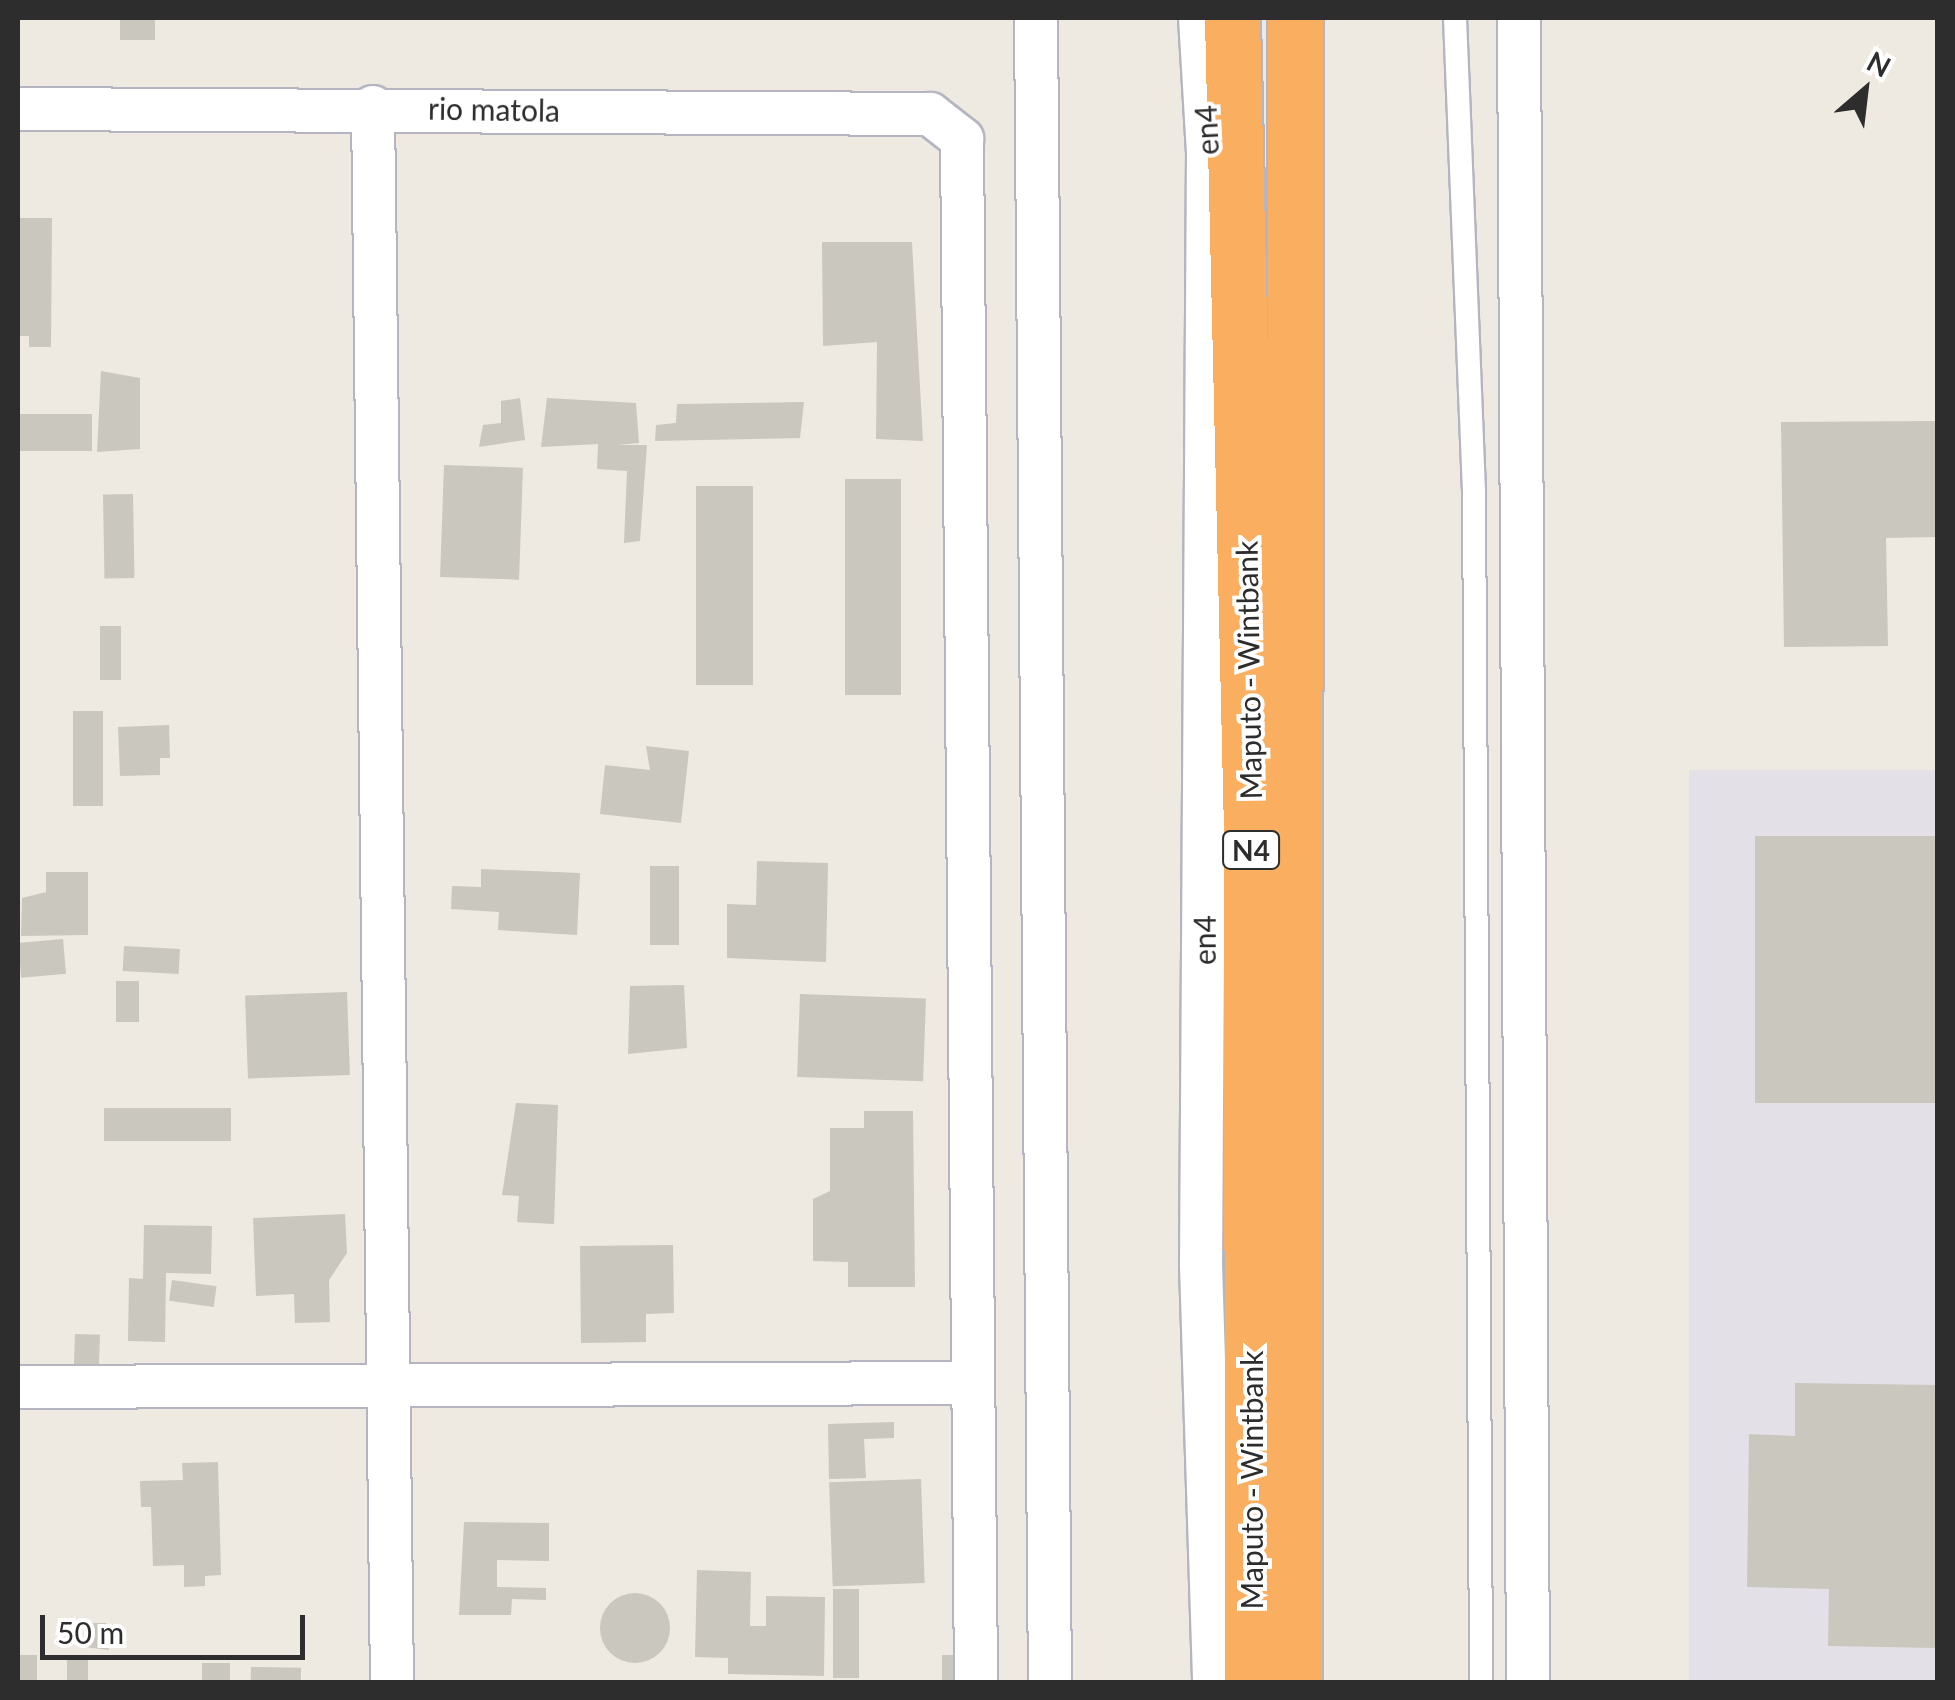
<!DOCTYPE html>
<style>
body{margin:0}
#map{position:relative;width:1955px;height:1700px;overflow:hidden;background:#eee9e1;font-family:Lato,sans-serif}
div>[style]{position:absolute}
.industrial>*{inset:0;background:#e3e1e7;transform-origin:0 0}
.building>*{inset:0;background:#cac7bf;transform-origin:0 0}
.round{border-radius:50%}
.roads{filter:drop-shadow(2px 0 #b4b5c0) drop-shadow(-2px 0 #b4b5c0) drop-shadow(0 2px #b4b5c0) drop-shadow(0 -2px #b4b5c0)}
.lane>*{height:22px;margin:-11px;padding:0 11px;transform-origin:11px;border-radius:11px;background:#fff}
.street>*{height:42px;margin:-21px;padding:0 21px;transform-origin:21px;border-radius:21px;background:#fff}
.highway>*{height:55px;margin:-27.5px;padding:0 27.5px;transform-origin:27.5px;border-radius:27.5px;background:#faaf60}
span{translate:-50% -50%;white-space:nowrap;text-align:center;line-height:1.15;-webkit-text-stroke:8px #fff;paint-order:stroke}
.shield-label span{padding:2px 8px;background:#fff;border:2px solid;border-radius:8px;-webkit-text-stroke-width:0}
.shield-label{font-size:28px;color:#2d2d2d;font-weight:700}
.street-label{font-size:30px;color:#2d2d2d}
.frame{position:absolute;inset:0;border:20px solid #2d2d2d;pointer-events:none}
.north{position:absolute;left:1815px;top:40px;width:100px;height:100px;-webkit-text-stroke:8px #fff;paint-order:stroke;rotate:28deg;font-size:28px;font-weight:700;line-height:40px;text-align:center;color:#2d2d2d}
.north::after{content:'';display:block;margin:auto;width:35px;height:45px;background:#2d2d2d;clip-path:polygon(50% 0,100% 100%,50% 72%,0 100%)}
.scale{position:absolute;left:40px;top:1615px;width:265px;height:45px;box-sizing:border-box;border:5px solid #2d2d2d;border-top:0;padding-left:12px;font-size:30px;line-height:35px;white-space:nowrap;color:#2d2d2d;-webkit-text-stroke:8px #fff;paint-order:stroke}
</style>
<div id="map">
<div class="industrial">
<i style="left:1937px;top:770px;width:912px;height:248px;rotate:90deg"></i>
</div>
<div class="building">
<i style="left:120px;top:18px;width:35px;height:22px"></i>
<i style="clip-path:polygon(18px 218px,52px 218px,51px 347px,29px 347px,29px 336px,18px 336px)"></i>
<i style="clip-path:polygon(822px 242px,912px 242px,923px 441px,876px 439px,877px 342px,823px 346px)"></i>
<i style="clip-path:polygon(101px 371px,140px 378px,140px 449px,97px 452px)"></i>
<i style="clip-path:polygon(520px 398px,525px 440px,479px 447px,483px 425px,501px 423px,501px 401px)"></i>
<i style="clip-path:polygon(547px 398px,636px 403px,639px 443px,617px 445px,647px 445px,640px 541px,624px 543px,627px 471px,597px 469px,598px 444px,541px 447px)"></i>
<i style="clip-path:polygon(804px 402px,800px 438px,655px 441px,656px 425px,676px 423px,677px 404px)"></i>
<i style="left:18px;top:414px;width:74px;height:37px"></i>
<i style="clip-path:polygon(1938px 421px,1938px 537px,1886px 538px,1888px 646px,1784px 647px,1781px 422px)"></i>
<i style="left:444px;top:465px;width:79px;height:112px;rotate:2deg"></i>
<i style="left:845px;top:479px;width:56px;height:216px"></i>
<i style="left:696px;top:486px;width:57px;height:199px"></i>
<i style="left:133px;top:494px;width:84px;height:30px;rotate:89deg"></i>
<i style="left:121px;top:626px;width:54px;height:21px;rotate:90deg"></i>
<i style="left:73px;top:711px;width:30px;height:95px"></i>
<i style="clip-path:polygon(169px 725px,170px 758px,160px 758px,160px 775px,120px 776px,118px 727px)"></i>
<i style="clip-path:polygon(646px 746px,689px 751px,681px 823px,600px 814px,605px 765px,650px 770px)"></i>
<i style="left:1938px;top:836px;width:267px;height:183px;rotate:90deg"></i>
<i style="clip-path:polygon(757px 861px,828px 863px,826px 962px,727px 958px,727px 904px,756px 905px)"></i>
<i style="left:650px;top:866px;width:29px;height:79px"></i>
<i style="clip-path:polygon(481px 869px,580px 873px,577px 935px,498px 930px,499px 912px,451px 909px,452px 886px,481px 887px)"></i>
<i style="clip-path:polygon(46px 872px,88px 872px,88px 935px,21px 936px,22px 898px,46px 892px)"></i>
<i style="left:63px;top:939px;width:35px;height:45px;rotate:85deg"></i>
<i style="left:124px;top:946px;width:56px;height:25px;rotate:3deg"></i>
<i style="left:116px;top:981px;width:23px;height:41px"></i>
<i style="clip-path:polygon(684px 985px,687px 1048px,628px 1054px,630px 986px)"></i>
<i style="left:347px;top:992px;width:83px;height:102px;rotate:88deg"></i>
<i style="left:800px;top:994px;width:126px;height:83px;rotate:2deg"></i>
<i style="clip-path:polygon(516px 1103px,558px 1105px,554px 1224px,517px 1222px,519px 1196px,502px 1195px)"></i>
<i style="left:231px;top:1108px;width:33px;height:127px;rotate:90deg"></i>
<i style="clip-path:polygon(864px 1111px,913px 1111px,915px 1287px,848px 1287px,848px 1262px,813px 1261px,813px 1199px,830px 1191px,830px 1128px,864px 1128px)"></i>
<i style="clip-path:polygon(345px 1214px,347px 1253px,329px 1280px,330px 1322px,295px 1323px,294px 1294px,256px 1296px,253px 1218px)"></i>
<i style="clip-path:polygon(144px 1225px,212px 1226px,211px 1274px,166px 1273px,165px 1342px,128px 1341px,129px 1278px,143px 1279px)"></i>
<i style="clip-path:polygon(673px 1245px,674px 1313px,646px 1314px,646px 1342px,581px 1343px,580px 1246px)"></i>
<i style="left:172px;top:1280px;width:45px;height:21px;rotate:8deg"></i>
<i style="left:75px;top:1334px;width:25px;height:34px;rotate:2deg"></i>
<i style="clip-path:polygon(1795px 1383px,1938px 1385px,1938px 1648px,1828px 1646px,1829px 1589px,1747px 1587px,1749px 1434px,1795px 1436px)"></i>
<i style="clip-path:polygon(894px 1422px,894px 1438px,864px 1439px,866px 1478px,829px 1479px,828px 1424px)"></i>
<i style="clip-path:polygon(218px 1462px,221px 1575px,205px 1576px,205px 1586px,184px 1587px,184px 1565px,153px 1566px,151px 1507px,141px 1507px,140px 1481px,183px 1480px,182px 1463px)"></i>
<i style="left:921px;top:1479px;width:104px;height:92px;rotate:88deg"></i>
<i style="clip-path:polygon(464px 1522px,549px 1523px,549px 1561px,497px 1560px,497px 1587px,546px 1588px,546px 1600px,512px 1599px,511px 1615px,459px 1615px)"></i>
<i style="clip-path:polygon(697px 1570px,751px 1572px,750px 1626px,766px 1626px,766px 1596px,825px 1597px,824px 1676px,728px 1674px,728px 1658px,695px 1657px)"></i>
<i style="left:833px;top:1589px;width:26px;height:89px"></i>
<i class="round" style="left:600px;top:1593px;width:70px;height:70px"></i>
<i style="clip-path:polygon(86px 1623px,106px 1623px,109px 1650px,85px 1647px)"></i>
<i style="left:18px;top:1655px;width:19px;height:27px"></i>
<i style="left:942px;top:1655px;width:16px;height:27px"></i>
<i style="left:67px;top:1658px;width:21px;height:24px"></i>
<i style="left:202px;top:1663px;width:28px;height:19px"></i>
<i style="left:251px;top:1667px;width:50px;height:15px;rotate:1deg"></i>
</div>
<div class="roads">
<div class="lane">
<i style="left:1455px;top:18px;width:473px;rotate:87.7deg"></i>
<i style="left:1474px;top:491px;width:1191px;rotate:89.66deg"></i>
</div>
<div class="street">
<i style="left:1036px;top:18px;width:1664px;rotate:89.52deg"></i>
<i style="left:1200px;top:18px;width:135px;rotate:86.6deg"></i>
<i style="left:1208px;top:153px;width:1112px;rotate:90.36deg"></i>
<i style="left:1201px;top:1265px;width:417px;rotate:88.2deg"></i>
<i style="left:1519px;top:18px;width:1664px;rotate:89.69deg"></i>
<i style="left:373px;top:107px;width:1575px;rotate:89.31deg"></i>
<i style="left:18px;top:109px;width:912px;rotate:0.31deg"></i>
<i style="left:930px;top:114px;width:41px;rotate:38deg"></i>
<i style="left:962px;top:139px;width:1543px;rotate:89.48deg"></i>
<i style="left:18px;top:1387px;width:954px;rotate:-0.24deg"></i>
</div>
<div class="highway">
<i style="left:1232px;top:18px;width:811px;rotate:88.66deg"></i>
<i style="left:1251px;top:829px;width:853px;rotate:89.93deg"></i>
<i style="left:1294px;top:1682px;width:1664px;rotate:-89.97deg"></i>
</div>
</div>
<div class="shield-label">
<span style="left:1251px;top:850px">N4</span>
</div>
<div class="street-label">
<span style="left:494px;top:109px;rotate:1deg">rio matola</span>
<span style="left:1206px;top:130px;rotate:-93deg">en4</span>
<span style="left:1248px;top:670px;rotate:-91deg">Maputo - Wintbank</span>
<span style="left:1204px;top:940px;rotate:-90deg">en4</span>
<span style="left:1251px;top:1480px;rotate:-90deg">Maputo - Wintbank</span>
</div>
<div class="frame"></div>
<div class="north">N</div>
<div class="scale">50 m</div>
</div>
